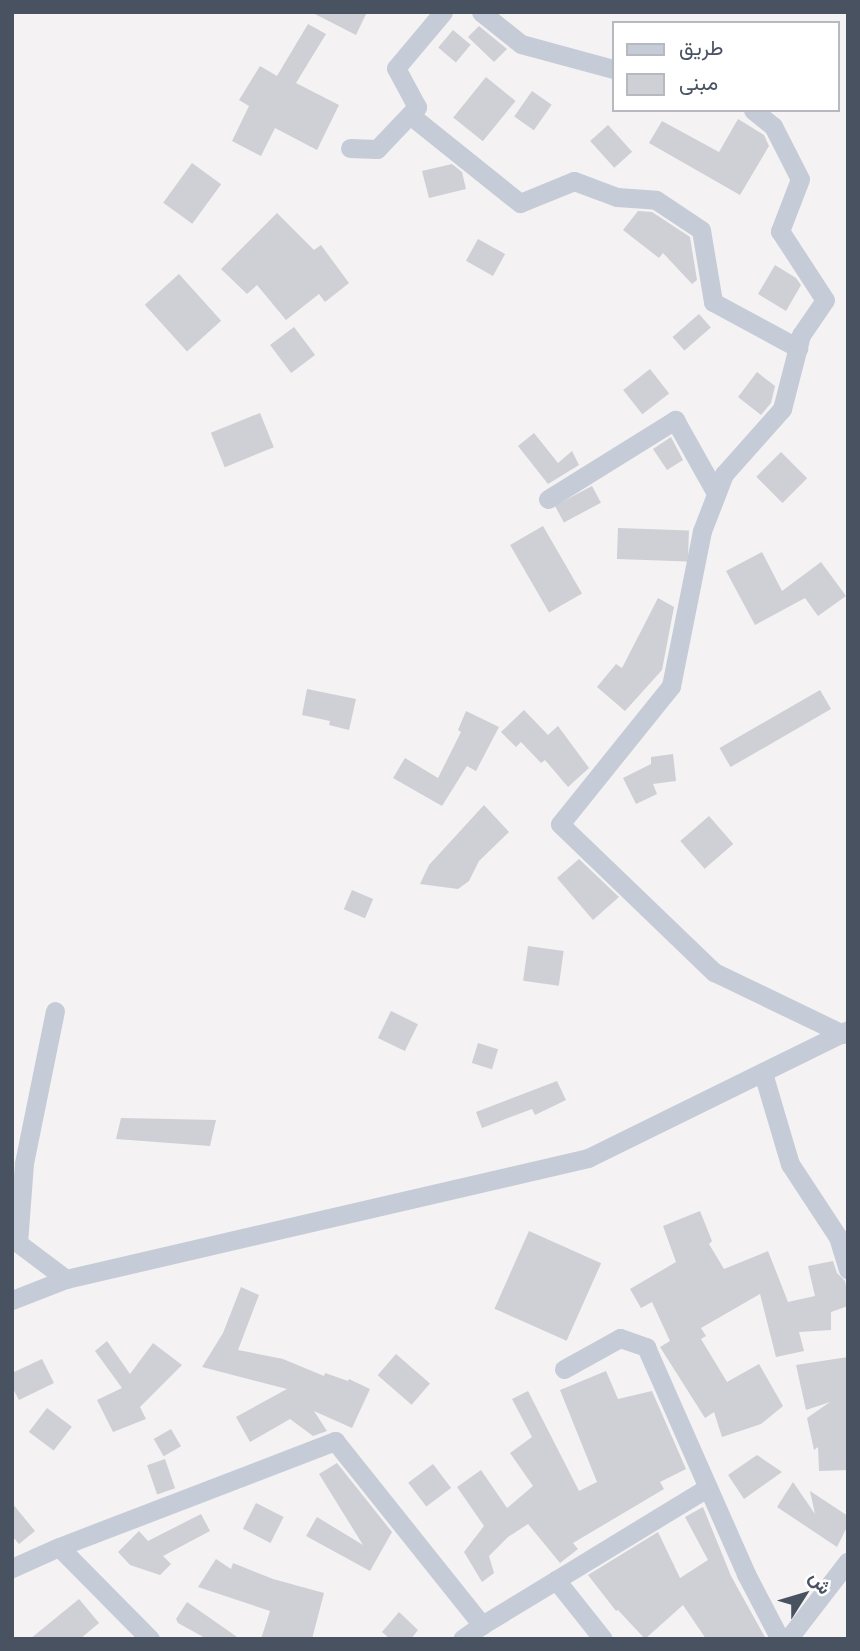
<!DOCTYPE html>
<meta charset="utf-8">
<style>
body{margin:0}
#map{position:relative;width:860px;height:1651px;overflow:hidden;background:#f4f2f2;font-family:"IBM Plex Sans",Vazirmatn,sans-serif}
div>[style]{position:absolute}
.building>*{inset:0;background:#ced0d6;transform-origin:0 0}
.street>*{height:19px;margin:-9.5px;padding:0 9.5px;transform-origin:9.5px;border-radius:9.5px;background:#c5ccd7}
span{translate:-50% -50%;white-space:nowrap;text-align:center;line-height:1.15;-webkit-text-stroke:7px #fff;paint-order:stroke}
.frame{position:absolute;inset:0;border:14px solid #485261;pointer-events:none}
.legend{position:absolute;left:612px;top:21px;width:228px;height:91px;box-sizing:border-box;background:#fff;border:2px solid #b6bac0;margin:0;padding:9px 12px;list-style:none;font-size:21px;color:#485261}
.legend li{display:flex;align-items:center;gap:14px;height:35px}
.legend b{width:35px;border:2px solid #b6bac0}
.north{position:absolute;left:769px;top:1560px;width:70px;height:70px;-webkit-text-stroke:5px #fff;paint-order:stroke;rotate:53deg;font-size:19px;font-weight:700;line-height:28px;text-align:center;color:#485261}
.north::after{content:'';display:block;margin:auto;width:24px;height:32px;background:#485261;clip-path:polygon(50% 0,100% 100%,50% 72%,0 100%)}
</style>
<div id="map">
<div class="building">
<i style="clip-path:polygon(311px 12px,367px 12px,356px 35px)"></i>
<i style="clip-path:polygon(308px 24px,326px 34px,296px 83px,339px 105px,317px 150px,275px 128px,261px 156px,232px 141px,249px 106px,239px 100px,260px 66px,277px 76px)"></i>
<i style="clip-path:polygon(479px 26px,507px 49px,494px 62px,468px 37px)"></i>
<i style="left:453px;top:30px;width:23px;height:23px;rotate:40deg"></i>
<i style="left:486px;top:77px;width:38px;height:52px;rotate:39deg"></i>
<i style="left:532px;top:91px;width:24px;height:31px;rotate:35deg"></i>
<i style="clip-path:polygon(738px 119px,764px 135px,769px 146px,740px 195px,649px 143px,662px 121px,719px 152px)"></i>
<i style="left:608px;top:125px;width:36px;height:24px;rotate:48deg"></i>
<i style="left:192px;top:163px;width:36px;height:49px;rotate:36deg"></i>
<i style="clip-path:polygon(452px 164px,462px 172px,466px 189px,429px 198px,422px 171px)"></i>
<i style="clip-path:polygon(638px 211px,652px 212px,690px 237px,697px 280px,692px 284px,663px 253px,659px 258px,623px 230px)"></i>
<i style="clip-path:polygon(277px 213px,314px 250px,321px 245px,349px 283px,325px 302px,319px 294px,286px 320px,257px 285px,247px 294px,221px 269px)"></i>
<i style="left:478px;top:239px;width:31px;height:25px;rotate:29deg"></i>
<i style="clip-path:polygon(775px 265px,796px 278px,801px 285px,786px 311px,758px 294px)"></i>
<i style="left:179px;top:274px;width:63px;height:46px;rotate:48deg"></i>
<i style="left:699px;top:314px;width:18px;height:35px;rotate:49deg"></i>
<i style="left:294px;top:327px;width:35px;height:30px;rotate:53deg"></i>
<i style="left:650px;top:369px;width:31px;height:34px;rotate:52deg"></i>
<i style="clip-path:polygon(757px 372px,775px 386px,771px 403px,761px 415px,738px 397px)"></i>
<i style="left:260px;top:413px;width:37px;height:53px;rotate:68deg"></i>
<i style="clip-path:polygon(534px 433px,558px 463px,572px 451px,579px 465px,548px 484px,518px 446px)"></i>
<i style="clip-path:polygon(671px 437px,683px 460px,667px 470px,653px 449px)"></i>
<i style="left:781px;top:452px;width:37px;height:35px;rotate:45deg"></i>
<i style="left:592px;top:486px;width:19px;height:42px;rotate:62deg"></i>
<i style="left:543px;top:526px;width:78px;height:38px;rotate:60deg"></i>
<i style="left:618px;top:528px;width:71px;height:31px;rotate:2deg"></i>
<i style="clip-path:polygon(762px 552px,782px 591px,821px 562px,846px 596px,818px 616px,805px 598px,755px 625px,726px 571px)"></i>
<i style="clip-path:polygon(658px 598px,674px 607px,662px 670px,625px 711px,597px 687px,616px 664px,622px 668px)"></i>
<i style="clip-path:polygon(307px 689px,356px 699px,349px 730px,329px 725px,330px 721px,302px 715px)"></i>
<i style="left:820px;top:690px;width:22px;height:116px;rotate:60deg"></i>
<i style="clip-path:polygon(524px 710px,548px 735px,558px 726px,589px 768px,568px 787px,545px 760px,541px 763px,521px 742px,516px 747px,501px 732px)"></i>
<i style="clip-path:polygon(466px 711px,499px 727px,476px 771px,467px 766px,442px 806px,393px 778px,405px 758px,438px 778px,461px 732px,458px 730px)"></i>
<i style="clip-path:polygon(673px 754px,676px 781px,653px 784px,657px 794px,636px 804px,623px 778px,651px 764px,651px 757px)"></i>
<i style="clip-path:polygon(484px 805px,509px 832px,479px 861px,469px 881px,458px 889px,420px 884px,429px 865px)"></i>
<i style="left:709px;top:816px;width:37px;height:38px;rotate:49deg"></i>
<i style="clip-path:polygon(579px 859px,619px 897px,593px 920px,557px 878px)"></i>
<i style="left:352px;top:890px;width:23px;height:21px;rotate:23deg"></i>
<i style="left:528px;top:946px;width:36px;height:35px;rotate:8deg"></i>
<i style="left:391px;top:1011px;width:30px;height:30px;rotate:26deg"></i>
<i style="left:478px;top:1043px;width:21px;height:21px;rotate:17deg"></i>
<i style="clip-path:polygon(557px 1081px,566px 1100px,535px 1115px,532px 1109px,482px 1128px,476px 1112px)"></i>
<i style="clip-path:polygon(121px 1118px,216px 1120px,210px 1146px,116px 1139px)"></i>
<i style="clip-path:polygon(700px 1211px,712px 1241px,709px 1244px,724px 1269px,768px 1251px,788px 1302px,815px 1296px,808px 1266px,833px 1261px,837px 1273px,845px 1281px,848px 1297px,848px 1306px,831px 1312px,831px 1330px,799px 1332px,804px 1351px,776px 1357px,760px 1294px,701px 1328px,706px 1336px,701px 1339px,727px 1382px,759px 1364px,783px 1406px,761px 1424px,722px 1437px,714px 1412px,705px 1418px,660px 1347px,670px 1341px,652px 1302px,641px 1308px,630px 1289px,676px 1262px,663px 1226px)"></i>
<i style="left:529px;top:1231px;width:79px;height:85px;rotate:24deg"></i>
<i style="clip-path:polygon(241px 1287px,259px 1295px,238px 1350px,283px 1359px,324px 1376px,325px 1373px,348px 1381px,349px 1379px,370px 1389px,352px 1428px,314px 1411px,327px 1431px,313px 1436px,290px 1419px,250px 1442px,236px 1417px,287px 1389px,202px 1367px,223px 1333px)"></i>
<i style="clip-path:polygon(107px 1341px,130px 1374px,153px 1343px,182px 1365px,140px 1407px,146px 1419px,113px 1432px,97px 1400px,122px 1388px,95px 1351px)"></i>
<i style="left:396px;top:1354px;width:45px;height:28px;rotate:41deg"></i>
<i style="clip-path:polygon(848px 1357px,848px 1470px,819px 1471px,818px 1447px,814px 1450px,807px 1418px,830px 1402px,806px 1410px,796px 1365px)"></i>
<i style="clip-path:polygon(42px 1359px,54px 1383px,19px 1400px,12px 1387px,12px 1373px)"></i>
<i style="clip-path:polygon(606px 1371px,618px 1399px,652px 1391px,686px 1469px,660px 1482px,664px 1489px,573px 1543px,578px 1549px,560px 1563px,528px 1524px,508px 1537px,489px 1556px,494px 1573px,482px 1582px,464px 1552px,484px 1526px,457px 1487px,481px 1470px,507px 1508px,533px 1486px,510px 1453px,532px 1437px,512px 1399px,528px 1391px,579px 1491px,597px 1482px,560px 1390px)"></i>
<i style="left:47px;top:1408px;width:31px;height:30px;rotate:37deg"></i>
<i style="left:171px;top:1429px;width:20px;height:20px;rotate:60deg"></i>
<i style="clip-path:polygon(757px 1455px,782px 1472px,744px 1499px,728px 1475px)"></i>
<i style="left:165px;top:1459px;width:31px;height:19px;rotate:71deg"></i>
<i style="clip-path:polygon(337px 1463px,392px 1532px,370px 1571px,306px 1536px,317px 1517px,363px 1545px,319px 1474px)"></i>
<i style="left:433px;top:1464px;width:30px;height:31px;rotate:53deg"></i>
<i style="clip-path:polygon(793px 1482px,815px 1514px,810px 1491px,848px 1516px,848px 1525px,837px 1547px,777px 1507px)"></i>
<i style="clip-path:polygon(12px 1503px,35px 1531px,19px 1544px,12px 1536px)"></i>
<i style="left:256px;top:1503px;width:31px;height:29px;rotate:27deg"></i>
<i style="clip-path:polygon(703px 1507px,731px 1576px,766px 1639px,706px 1639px,683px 1605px,645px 1639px,618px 1610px,616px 1611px,588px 1575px,658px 1532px,680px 1578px,708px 1560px,685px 1517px)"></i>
<i style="clip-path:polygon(201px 1514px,210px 1531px,163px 1556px,171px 1564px,160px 1575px,130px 1565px,118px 1552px,139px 1531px,148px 1541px)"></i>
<i style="clip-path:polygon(216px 1559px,231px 1569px,233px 1563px,273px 1579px,324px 1593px,312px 1639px,261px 1639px,270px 1611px,198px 1587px)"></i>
<i style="clip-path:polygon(79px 1599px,99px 1623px,80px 1639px,30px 1639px)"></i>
<i style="clip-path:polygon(187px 1602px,240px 1639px,207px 1639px,178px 1623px,176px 1619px)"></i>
<i style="clip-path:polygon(399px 1612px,418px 1630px,411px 1639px,390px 1639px,382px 1632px)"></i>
</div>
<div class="street">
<i style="left:481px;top:12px;width:51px;rotate:38.7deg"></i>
<i style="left:521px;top:44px;width:95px;rotate:15.2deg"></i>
<i style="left:753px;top:110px;width:26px;rotate:39deg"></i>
<i style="left:773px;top:126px;width:59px;rotate:63deg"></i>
<i style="left:800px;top:179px;width:56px;rotate:111deg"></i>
<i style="left:780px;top:231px;width:82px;rotate:56.9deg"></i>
<i style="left:825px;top:300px;width:42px;rotate:124.4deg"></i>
<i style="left:801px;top:335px;width:76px;rotate:104.4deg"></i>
<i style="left:782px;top:409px;width:87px;rotate:131.7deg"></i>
<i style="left:724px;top:474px;width:61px;rotate:111.1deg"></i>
<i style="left:702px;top:531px;width:158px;rotate:101.3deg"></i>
<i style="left:671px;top:686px;width:177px;rotate:128.8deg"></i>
<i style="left:560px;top:824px;width:214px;rotate:43.9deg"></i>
<i style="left:714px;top:972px;width:143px;rotate:25.7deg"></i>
<i style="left:410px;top:115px;width:141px;rotate:38.7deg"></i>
<i style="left:520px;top:203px;width:58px;rotate:-22.2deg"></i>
<i style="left:574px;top:181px;width:46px;rotate:20.4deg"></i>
<i style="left:617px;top:197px;width:39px;rotate:4deg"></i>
<i style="left:656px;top:200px;width:54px;rotate:33.7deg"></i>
<i style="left:701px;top:230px;width:73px;rotate:80.5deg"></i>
<i style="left:713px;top:302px;width:97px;rotate:28.4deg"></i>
<i style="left:350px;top:148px;width:27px;rotate:2deg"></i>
<i style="left:377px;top:149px;width:58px;rotate:-46.4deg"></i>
<i style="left:417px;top:107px;width:44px;rotate:-118.3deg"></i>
<i style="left:396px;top:68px;width:73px;rotate:-50deg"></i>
<i style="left:548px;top:499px;width:150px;rotate:-31.9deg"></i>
<i style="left:675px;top:420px;width:84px;rotate:60.7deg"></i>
<i style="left:763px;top:1073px;width:95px;rotate:73.5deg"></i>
<i style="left:790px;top:1164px;width:87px;rotate:56.7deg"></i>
<i style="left:838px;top:1237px;width:34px;rotate:73deg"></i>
<i style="left:66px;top:1279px;width:536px;rotate:-13.05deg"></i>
<i style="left:588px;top:1158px;width:290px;rotate:-26.2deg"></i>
<i style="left:12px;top:1300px;width:58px;rotate:-21.3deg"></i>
<i style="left:66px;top:1279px;width:60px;rotate:-143.1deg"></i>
<i style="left:18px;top:1243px;width:80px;rotate:-85.7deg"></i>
<i style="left:24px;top:1163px;width:155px;rotate:-78.5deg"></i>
<i style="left:564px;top:1369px;width:64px;rotate:-29deg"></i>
<i style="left:620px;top:1338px;width:28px;rotate:19deg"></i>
<i style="left:646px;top:1347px;width:248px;rotate:66.2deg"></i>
<i style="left:746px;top:1574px;width:73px;rotate:62.4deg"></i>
<i style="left:12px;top:1568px;width:51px;rotate:-24.1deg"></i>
<i style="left:556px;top:1580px;width:177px;rotate:-31.4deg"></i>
<i style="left:482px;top:1625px;width:87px;rotate:-31.3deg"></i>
<i style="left:556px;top:1580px;width:75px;rotate:51.5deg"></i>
<i style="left:150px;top:1639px;width:129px;rotate:-134.7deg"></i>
<i style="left:59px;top:1547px;width:296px;rotate:-21deg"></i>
<i style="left:335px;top:1441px;width:236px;rotate:51.4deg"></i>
<i style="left:482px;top:1625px;width:24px;rotate:145deg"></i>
<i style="left:788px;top:1639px;width:98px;rotate:-52.4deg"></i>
</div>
<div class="frame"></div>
<ul class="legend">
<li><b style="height:9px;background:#c5ccd7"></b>طريق</li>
<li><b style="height:19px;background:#ced0d6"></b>مبنى</li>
</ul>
<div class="north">ش</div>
</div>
